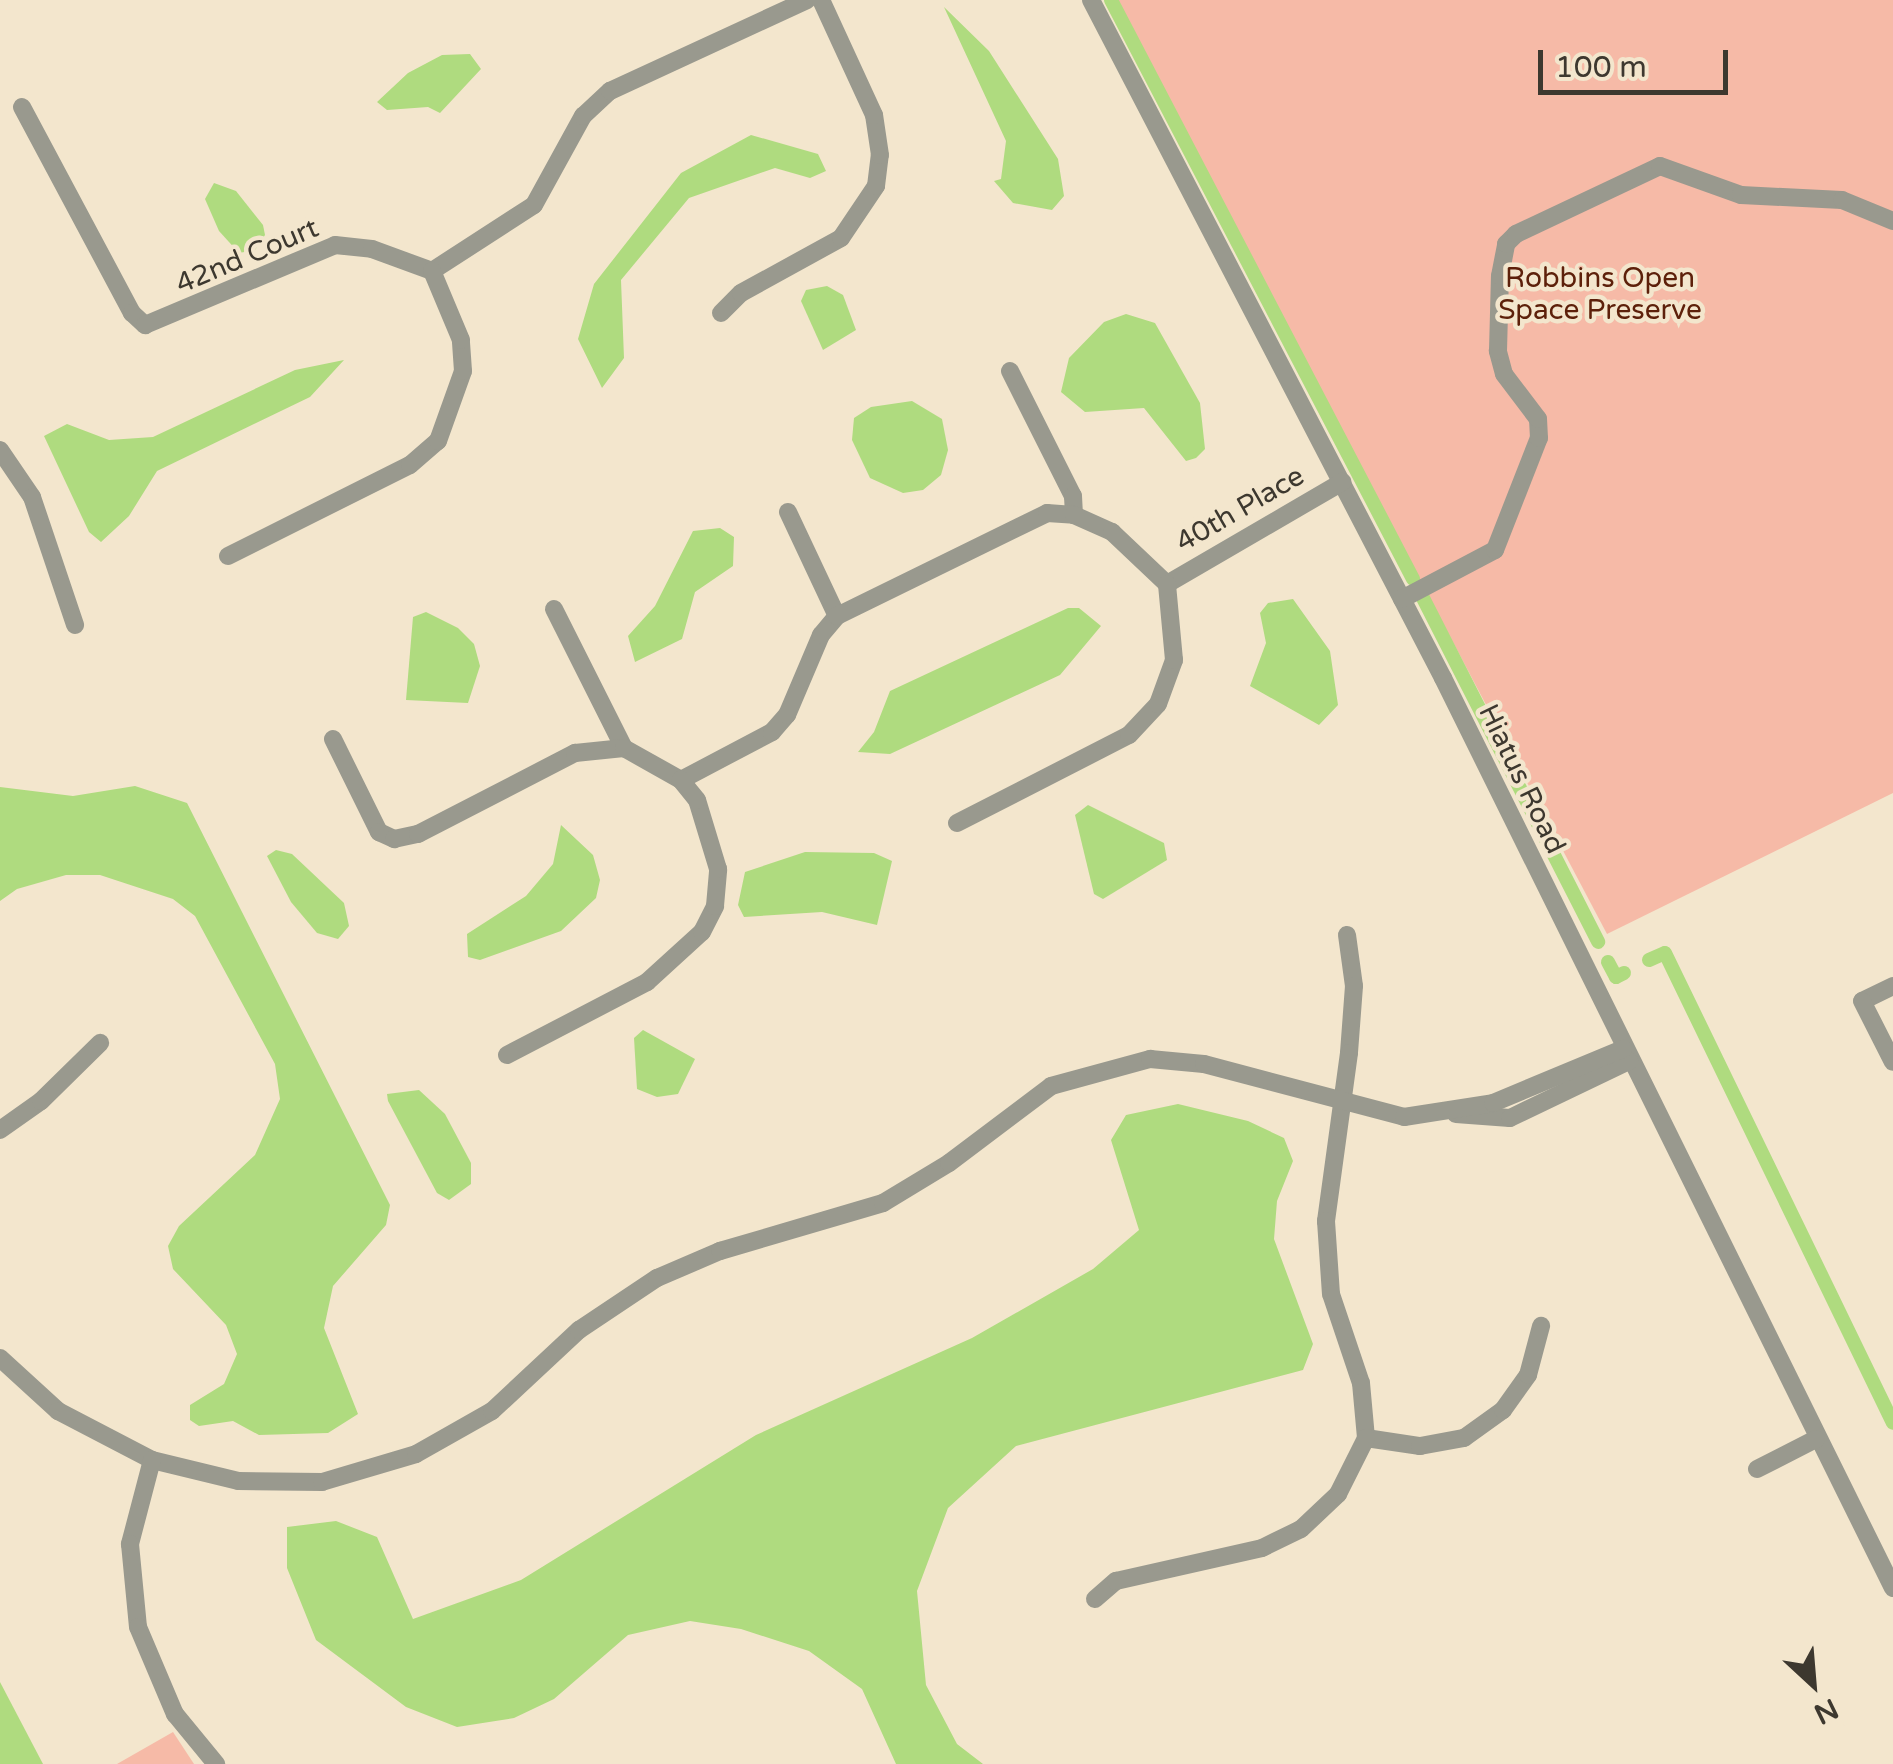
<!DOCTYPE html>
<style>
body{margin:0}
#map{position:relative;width:1893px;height:1764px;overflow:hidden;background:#f3e6cd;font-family:"Varela Round",sans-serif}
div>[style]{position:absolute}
.green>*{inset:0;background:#f6baa7}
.water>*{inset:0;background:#afdb7f}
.canal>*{height:14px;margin:-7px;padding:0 7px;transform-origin:7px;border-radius:7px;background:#afdb7f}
.minor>*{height:18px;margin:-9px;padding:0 9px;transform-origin:9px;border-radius:9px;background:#99998e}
span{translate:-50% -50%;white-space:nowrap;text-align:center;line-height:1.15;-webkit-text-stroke:9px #f3e6cd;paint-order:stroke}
.street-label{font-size:28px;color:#3d382f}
.park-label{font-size:28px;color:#5d200a}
.north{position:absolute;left:1763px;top:1634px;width:100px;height:100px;-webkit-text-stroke:8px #f3e6cd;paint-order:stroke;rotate:154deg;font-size:28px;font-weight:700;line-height:40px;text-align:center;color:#3d382f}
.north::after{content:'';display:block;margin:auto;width:35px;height:45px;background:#3d382f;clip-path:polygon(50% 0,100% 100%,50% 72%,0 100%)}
.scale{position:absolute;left:1538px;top:50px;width:190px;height:45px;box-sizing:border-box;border:5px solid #3d382f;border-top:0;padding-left:12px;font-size:30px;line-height:35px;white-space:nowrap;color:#3d382f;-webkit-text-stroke:8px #f3e6cd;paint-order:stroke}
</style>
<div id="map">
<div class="green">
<i style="clip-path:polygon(1114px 0,1893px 0,1893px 793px,1607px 934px)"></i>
<i style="clip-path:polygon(173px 1732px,194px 1764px,117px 1764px)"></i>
</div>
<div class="water">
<i style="clip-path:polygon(944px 7px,989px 51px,1058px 159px,1064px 196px,1052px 210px,1013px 203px,994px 181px,1001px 179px,1006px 141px)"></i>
<i style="clip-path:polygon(470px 54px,481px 69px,440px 113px,428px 107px,387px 110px,377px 102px,408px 73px,442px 55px)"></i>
<i style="clip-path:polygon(751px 135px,818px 154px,826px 171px,810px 178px,775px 168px,689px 198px,621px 280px,624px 358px,602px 388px,578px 339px,594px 284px,681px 173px)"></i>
<i style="clip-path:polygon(214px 183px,236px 191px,263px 225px,265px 235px,255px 250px,239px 253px,219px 231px,205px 199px)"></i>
<i style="clip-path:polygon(827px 286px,843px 295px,856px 330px,823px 350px,801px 301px,806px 290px)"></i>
<i style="clip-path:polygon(1126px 314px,1155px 323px,1200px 403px,1205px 449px,1196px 458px,1186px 461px,1144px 408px,1085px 412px,1061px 392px,1069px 358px,1104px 322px)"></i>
<i style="clip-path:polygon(344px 360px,310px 397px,157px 471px,129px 516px,101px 542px,89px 532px,44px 436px,67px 424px,109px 440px,153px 437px,295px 370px)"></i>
<i style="clip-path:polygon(912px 401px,942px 419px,948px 450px,941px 475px,923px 490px,903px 493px,870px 478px,852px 440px,854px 418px,871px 407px)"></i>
<i style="clip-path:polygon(720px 528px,734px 537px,733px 566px,695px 592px,682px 639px,635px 662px,628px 636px,655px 606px,693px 531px)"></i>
<i style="clip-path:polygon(1293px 599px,1330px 651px,1338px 705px,1319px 725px,1250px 686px,1266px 643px,1260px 613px,1268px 603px)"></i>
<i style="clip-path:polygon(1068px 608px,1079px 608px,1101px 626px,1060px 675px,890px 754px,858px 752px,874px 732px,890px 691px)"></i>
<i style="clip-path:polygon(426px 612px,458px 628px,474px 644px,480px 666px,468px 703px,406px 700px,413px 617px)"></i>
<i style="clip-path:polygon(135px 786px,187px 803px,390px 1205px,386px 1225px,333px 1286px,324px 1328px,358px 1414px,328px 1433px,259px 1435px,233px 1421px,199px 1426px,190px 1420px,190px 1405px,224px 1384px,237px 1354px,226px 1325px,173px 1269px,168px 1246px,179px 1226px,255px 1155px,280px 1099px,275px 1064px,195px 916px,173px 899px,100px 875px,66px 875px,17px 889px,0 901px,0 787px,73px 796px)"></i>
<i style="clip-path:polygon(1088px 805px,1164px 843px,1167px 860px,1103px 899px,1094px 894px,1075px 815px)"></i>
<i style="clip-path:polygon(561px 825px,593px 855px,600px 880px,596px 898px,561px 931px,480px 960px,468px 957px,467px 934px,526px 896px,553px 864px)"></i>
<i style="clip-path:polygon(276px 850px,292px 854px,344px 903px,349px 926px,338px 939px,317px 933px,291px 902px,267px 856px)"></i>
<i style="clip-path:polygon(805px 852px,874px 853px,892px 861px,877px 925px,822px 912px,744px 917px,738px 905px,745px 872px)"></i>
<i style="clip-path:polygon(643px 1030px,695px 1059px,678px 1094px,657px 1097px,637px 1089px,634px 1038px)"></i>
<i style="clip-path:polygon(419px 1090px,445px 1114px,471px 1163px,471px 1184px,449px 1200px,437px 1193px,388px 1101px,387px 1094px)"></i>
<i style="clip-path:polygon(1178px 1104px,1248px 1121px,1284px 1138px,1293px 1161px,1277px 1201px,1274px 1239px,1313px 1344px,1303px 1370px,1016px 1446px,948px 1508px,917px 1591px,926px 1685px,957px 1744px,983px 1764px,896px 1764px,862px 1689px,809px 1651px,741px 1629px,690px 1621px,628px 1635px,554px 1699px,514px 1718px,457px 1727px,406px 1707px,316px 1640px,287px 1568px,287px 1527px,336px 1521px,377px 1537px,413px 1619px,521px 1580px,756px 1435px,972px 1338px,1093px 1269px,1139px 1230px,1111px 1140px,1126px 1115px)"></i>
<i style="clip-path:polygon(0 1682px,43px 1764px,0 1764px)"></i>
</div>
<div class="canal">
<i style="left:1111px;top:0;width:653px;rotate:62.45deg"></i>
<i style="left:1423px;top:598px;width:386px;rotate:63deg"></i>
<i style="left:1649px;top:960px;width:17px;rotate:-24deg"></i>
<i style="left:1665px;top:953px;width:522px;rotate:64.12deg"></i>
<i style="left:1608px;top:962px;width:17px;rotate:62deg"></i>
<i style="left:1616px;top:977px;width:9px;rotate:-27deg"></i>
</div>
<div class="minor">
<i style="left:1091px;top:0;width:764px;rotate:62.56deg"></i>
<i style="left:1443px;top:678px;width:1015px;rotate:63.69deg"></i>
<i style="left:22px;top:107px;width:234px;rotate:61.9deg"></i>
<i style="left:132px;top:313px;width:18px;rotate:43deg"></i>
<i style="left:145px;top:325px;width:206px;rotate:-22.8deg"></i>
<i style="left:335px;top:245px;width:37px;rotate:6deg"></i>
<i style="left:372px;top:249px;width:64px;rotate:20.1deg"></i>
<i style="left:432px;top:271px;width:121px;rotate:-32.9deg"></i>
<i style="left:534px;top:205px;width:102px;rotate:-61.2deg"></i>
<i style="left:583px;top:116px;width:37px;rotate:-43deg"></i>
<i style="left:610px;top:91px;width:217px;rotate:-24.8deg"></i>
<i style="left:721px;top:313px;width:28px;rotate:-45deg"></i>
<i style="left:741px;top:293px;width:114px;rotate:-28.8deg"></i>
<i style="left:841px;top:238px;width:63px;rotate:-56.1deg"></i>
<i style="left:876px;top:186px;width:31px;rotate:-83deg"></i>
<i style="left:880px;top:155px;width:40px;rotate:-98.5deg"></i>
<i style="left:874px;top:115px;width:127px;rotate:-114.7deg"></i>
<i style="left:1010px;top:371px;width:140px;rotate:63.3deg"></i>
<i style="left:1073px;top:496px;width:19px;rotate:87deg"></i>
<i style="left:0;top:450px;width:57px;rotate:55.8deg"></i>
<i style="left:32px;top:497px;width:135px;rotate:71.4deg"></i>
<i style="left:788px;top:512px;width:115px;rotate:64.8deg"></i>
<i style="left:228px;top:556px;width:203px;rotate:-26.6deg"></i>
<i style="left:410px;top:465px;width:37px;rotate:-41deg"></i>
<i style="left:438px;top:441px;width:74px;rotate:-70.3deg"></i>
<i style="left:463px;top:371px;width:31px;rotate:-94deg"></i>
<i style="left:461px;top:340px;width:75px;rotate:-112.8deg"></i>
<i style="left:1167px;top:584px;width:203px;rotate:-30.2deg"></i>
<i style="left:1402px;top:599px;width:105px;rotate:-27.8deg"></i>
<i style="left:1495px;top:550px;width:120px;rotate:-68.6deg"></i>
<i style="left:1539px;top:438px;width:19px;rotate:-93deg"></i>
<i style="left:1538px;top:419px;width:56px;rotate:-127.1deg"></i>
<i style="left:1504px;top:374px;width:24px;rotate:-105deg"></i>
<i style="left:1498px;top:351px;width:75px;rotate:-88.5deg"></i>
<i style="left:1500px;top:276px;width:33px;rotate:-79deg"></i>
<i style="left:1506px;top:244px;width:14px;rotate:-45deg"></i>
<i style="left:1516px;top:234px;width:159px;rotate:-25.3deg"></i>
<i style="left:1660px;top:166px;width:86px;rotate:19.7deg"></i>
<i style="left:1741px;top:195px;width:101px;rotate:2.8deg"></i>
<i style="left:1842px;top:200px;width:55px;rotate:22.4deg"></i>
<i style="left:554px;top:609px;width:156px;rotate:63.3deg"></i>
<i style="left:333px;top:739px;width:104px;rotate:63.7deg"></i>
<i style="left:379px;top:832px;width:17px;rotate:25deg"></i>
<i style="left:394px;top:839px;width:25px;rotate:-12deg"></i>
<i style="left:418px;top:834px;width:177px;rotate:-27.3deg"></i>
<i style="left:575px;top:753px;width:49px;rotate:-5.8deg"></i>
<i style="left:624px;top:748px;width:65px;rotate:29.3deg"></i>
<i style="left:681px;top:780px;width:103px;rotate:-27.8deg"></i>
<i style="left:772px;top:732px;width:23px;rotate:-49deg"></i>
<i style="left:787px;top:715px;width:87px;rotate:-67deg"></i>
<i style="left:821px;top:635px;width:25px;rotate:-50deg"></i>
<i style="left:837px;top:616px;width:234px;rotate:-26.1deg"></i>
<i style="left:1047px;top:513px;width:27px;rotate:4deg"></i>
<i style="left:1074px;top:515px;width:42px;rotate:24.1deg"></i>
<i style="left:1112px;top:532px;width:76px;rotate:43.4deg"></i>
<i style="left:957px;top:823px;width:193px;rotate:-27.1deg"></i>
<i style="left:1129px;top:735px;width:42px;rotate:-46.9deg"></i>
<i style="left:1158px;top:704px;width:47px;rotate:-70deg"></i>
<i style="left:1174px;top:660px;width:76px;rotate:-95.3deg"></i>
<i style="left:1347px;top:935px;width:51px;rotate:82.2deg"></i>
<i style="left:1354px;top:986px;width:67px;rotate:94.3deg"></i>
<i style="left:1349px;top:1053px;width:170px;rotate:97.8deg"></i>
<i style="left:1326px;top:1221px;width:73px;rotate:86.1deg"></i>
<i style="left:1331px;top:1294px;width:94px;rotate:71.4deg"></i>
<i style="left:1361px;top:1383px;width:55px;rotate:84.8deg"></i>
<i style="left:1893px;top:986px;width:34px;rotate:154deg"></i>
<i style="left:1862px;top:1001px;width:68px;rotate:63.1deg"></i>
<i style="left:507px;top:1055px;width:158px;rotate:-27.5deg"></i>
<i style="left:647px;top:982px;width:74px;rotate:-42.3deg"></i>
<i style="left:702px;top:932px;width:29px;rotate:-63deg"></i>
<i style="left:715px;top:906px;width:37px;rotate:-85deg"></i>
<i style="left:718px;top:869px;width:72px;rotate:-106.9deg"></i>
<i style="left:697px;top:800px;width:26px;rotate:-129deg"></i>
<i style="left:1456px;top:1114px;width:54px;rotate:4.2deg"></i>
<i style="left:1510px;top:1118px;width:132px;rotate:-25.6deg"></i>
<i style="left:0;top:1130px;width:50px;rotate:-35.3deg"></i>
<i style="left:41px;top:1101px;width:83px;rotate:-44.5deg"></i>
<i style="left:0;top:1358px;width:79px;rotate:42.4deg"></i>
<i style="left:58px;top:1411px;width:106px;rotate:27.5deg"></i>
<i style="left:152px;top:1460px;width:89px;rotate:13.7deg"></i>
<i style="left:238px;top:1481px;width:84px;rotate:0.7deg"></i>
<i style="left:322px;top:1482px;width:98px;rotate:-16.6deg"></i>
<i style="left:416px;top:1454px;width:87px;rotate:-29.5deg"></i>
<i style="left:492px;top:1411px;width:119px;rotate:-43deg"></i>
<i style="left:579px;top:1330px;width:94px;rotate:-33.7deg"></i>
<i style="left:657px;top:1278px;width:69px;rotate:-23.2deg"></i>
<i style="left:720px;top:1251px;width:170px;rotate:-16.4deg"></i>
<i style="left:883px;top:1203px;width:77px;rotate:-31.2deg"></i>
<i style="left:949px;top:1163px;width:128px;rotate:-37deg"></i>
<i style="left:1051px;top:1086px;width:103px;rotate:-15.3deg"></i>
<i style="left:1150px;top:1059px;width:54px;rotate:5.3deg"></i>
<i style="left:1204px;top:1064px;width:207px;rotate:14.8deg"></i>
<i style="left:1404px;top:1117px;width:90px;rotate:-8.9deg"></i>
<i style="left:1493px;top:1103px;width:141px;rotate:-22.6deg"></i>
<i style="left:1366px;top:1438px;width:55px;rotate:8.4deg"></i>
<i style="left:1420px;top:1446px;width:45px;rotate:-10.3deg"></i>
<i style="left:1464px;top:1438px;width:48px;rotate:-35.7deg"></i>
<i style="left:1503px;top:1410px;width:43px;rotate:-54.5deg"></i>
<i style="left:1528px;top:1375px;width:51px;rotate:-75.1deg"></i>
<i style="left:152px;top:1460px;width:87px;rotate:104.7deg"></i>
<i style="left:130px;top:1544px;width:83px;rotate:84.5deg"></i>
<i style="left:138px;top:1627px;width:95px;rotate:67deg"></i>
<i style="left:175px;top:1714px;width:65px;rotate:50.6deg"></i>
<i style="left:1757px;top:1469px;width:66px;rotate:-27deg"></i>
<i style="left:1095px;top:1599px;width:28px;rotate:-41deg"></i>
<i style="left:1116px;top:1581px;width:150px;rotate:-12.7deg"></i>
<i style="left:1262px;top:1548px;width:43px;rotate:-26deg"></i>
<i style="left:1301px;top:1529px;width:51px;rotate:-43.4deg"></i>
<i style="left:1338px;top:1494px;width:63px;rotate:-63.4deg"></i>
</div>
<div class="street-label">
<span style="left:247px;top:256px;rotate:-23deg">42nd Court</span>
<span style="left:1240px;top:509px;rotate:-30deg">40th Place</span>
<span style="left:1522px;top:779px;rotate:64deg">Hiatus Road</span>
</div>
<div class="park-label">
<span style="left:1600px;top:294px">Robbins Open<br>Space Preserve</span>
</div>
<div class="north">N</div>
<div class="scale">100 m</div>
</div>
